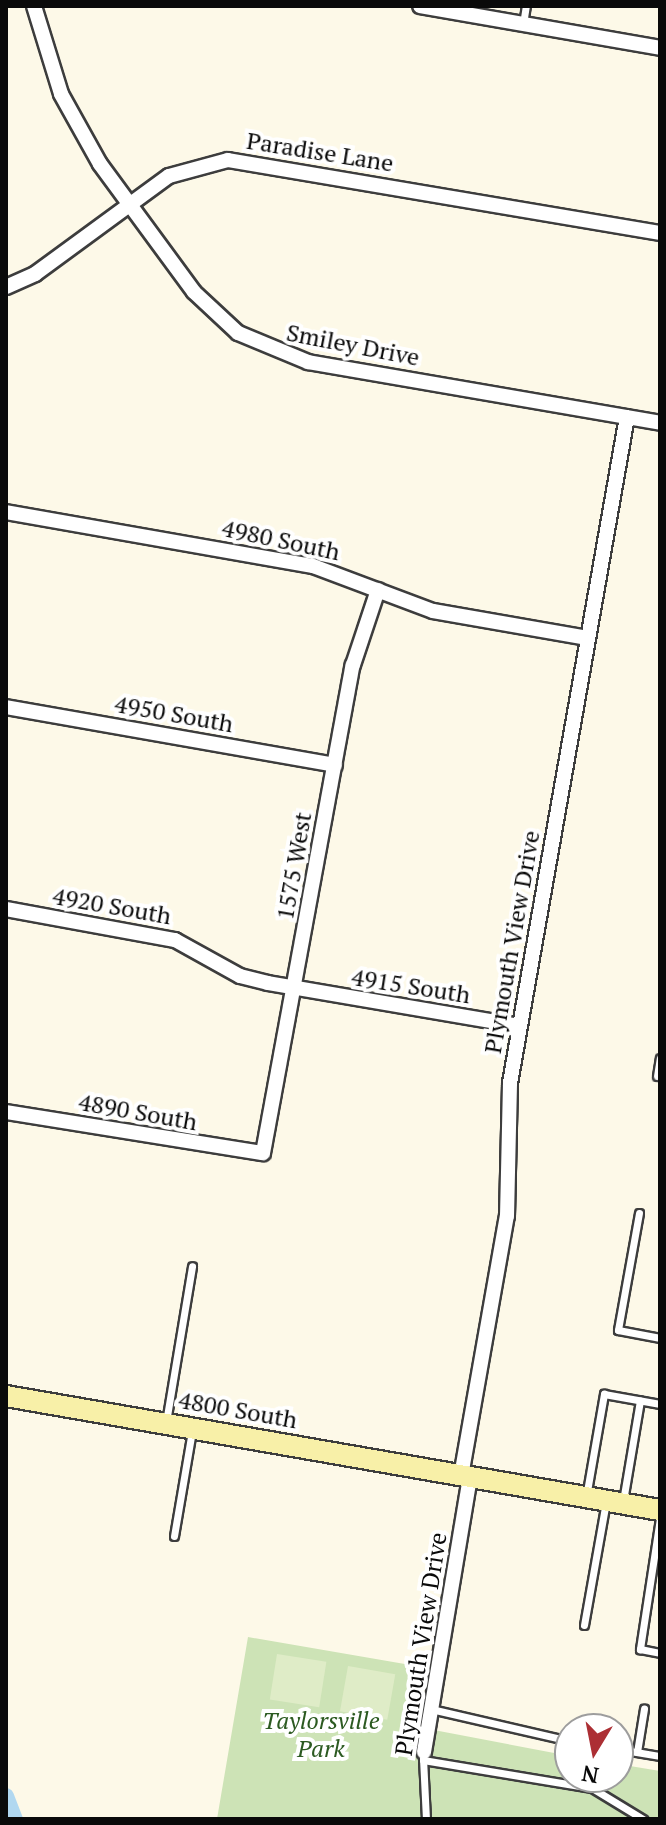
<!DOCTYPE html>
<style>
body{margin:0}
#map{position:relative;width:666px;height:1825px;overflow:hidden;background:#fdf9e8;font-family:"PT Serif",serif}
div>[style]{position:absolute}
.green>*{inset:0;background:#cde3b6}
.pitch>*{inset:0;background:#dfecc7;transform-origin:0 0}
.canal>*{height:16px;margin:-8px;padding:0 8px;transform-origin:8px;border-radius:8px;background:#b1d8f0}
.roads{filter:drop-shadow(2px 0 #3d3d3d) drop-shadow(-2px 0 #3d3d3d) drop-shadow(0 2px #3d3d3d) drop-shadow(0 -2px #3d3d3d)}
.lane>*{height:7px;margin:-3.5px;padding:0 3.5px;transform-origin:3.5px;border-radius:3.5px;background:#fff}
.street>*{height:14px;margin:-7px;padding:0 7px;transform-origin:7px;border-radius:7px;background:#fff}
.secondary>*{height:20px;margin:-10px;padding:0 10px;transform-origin:10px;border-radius:10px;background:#f8f0a8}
span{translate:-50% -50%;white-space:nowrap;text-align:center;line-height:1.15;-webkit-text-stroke:8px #fff;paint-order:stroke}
.street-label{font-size:24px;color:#0a0a0a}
.park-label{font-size:24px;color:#2c5a21;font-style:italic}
.frame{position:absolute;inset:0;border:8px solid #0a0a0a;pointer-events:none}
.north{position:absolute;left:554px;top:1713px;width:80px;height:80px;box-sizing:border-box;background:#fff;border:2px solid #9d9d9d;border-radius:50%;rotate:190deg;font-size:22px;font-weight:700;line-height:32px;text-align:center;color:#0a0a0a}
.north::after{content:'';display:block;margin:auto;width:28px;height:36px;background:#ac2f34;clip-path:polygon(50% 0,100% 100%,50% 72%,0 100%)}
</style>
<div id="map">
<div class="green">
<i style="clip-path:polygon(248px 1637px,428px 1668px,418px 1727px,570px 1756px,570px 1777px,618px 1777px,618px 1764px,660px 1771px,660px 1819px,217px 1819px)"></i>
</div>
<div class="pitch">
<i style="left:277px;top:1654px;width:50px;height:46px;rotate:9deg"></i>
<i style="left:348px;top:1666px;width:48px;height:46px;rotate:10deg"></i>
</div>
<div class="canal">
<i style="left:6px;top:1796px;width:25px;rotate:69deg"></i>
</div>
<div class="roads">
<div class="lane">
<i style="left:523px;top:24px;width:18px;rotate:-81deg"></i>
<i style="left:657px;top:1076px;width:18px;rotate:-81deg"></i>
<i style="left:639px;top:1213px;width:119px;rotate:100.2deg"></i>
<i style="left:618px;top:1330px;width:43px;rotate:10.8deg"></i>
<i style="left:166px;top:1422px;width:158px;rotate:-80.5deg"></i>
<i style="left:586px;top:1497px;width:105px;rotate:-80.1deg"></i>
<i style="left:604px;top:1394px;width:57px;rotate:10.1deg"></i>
<i style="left:623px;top:1501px;width:102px;rotate:-80.4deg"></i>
<i style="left:660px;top:1518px;width:133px;rotate:98.7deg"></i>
<i style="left:640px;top:1649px;width:20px;rotate:11deg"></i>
<i style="left:174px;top:1536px;width:107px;rotate:-80.3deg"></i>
<i style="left:584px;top:1625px;width:126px;rotate:-79.9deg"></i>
<i style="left:431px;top:1709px;width:143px;rotate:13deg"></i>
<i style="left:618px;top:1749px;width:43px;rotate:9.5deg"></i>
<i style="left:637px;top:1752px;width:44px;rotate:-80.8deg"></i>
<i style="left:423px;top:1758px;width:61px;rotate:87.2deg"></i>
<i style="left:423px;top:1760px;width:171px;rotate:9.4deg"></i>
<i style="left:592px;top:1788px;width:60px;rotate:31.3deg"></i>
</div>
<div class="street">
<i style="left:34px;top:6px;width:92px;rotate:72.9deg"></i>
<i style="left:61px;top:94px;width:80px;rotate:60.9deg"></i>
<i style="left:100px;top:164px;width:159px;rotate:53.7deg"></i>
<i style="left:194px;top:292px;width:60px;rotate:43deg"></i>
<i style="left:238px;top:333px;width:76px;rotate:22.5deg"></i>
<i style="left:308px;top:362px;width:357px;rotate:9.8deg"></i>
<i style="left:420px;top:6px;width:244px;rotate:9.9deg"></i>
<i style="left:6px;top:287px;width:32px;rotate:-24deg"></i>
<i style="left:35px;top:274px;width:166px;rotate:-36.2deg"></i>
<i style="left:169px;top:176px;width:61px;rotate:-15.2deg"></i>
<i style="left:228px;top:160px;width:438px;rotate:9.6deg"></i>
<i style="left:6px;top:512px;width:312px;rotate:10deg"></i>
<i style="left:313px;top:566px;width:128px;rotate:20.6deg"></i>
<i style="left:433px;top:611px;width:157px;rotate:9.9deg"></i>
<i style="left:6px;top:707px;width:334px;rotate:10deg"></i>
<i style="left:6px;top:909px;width:172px;rotate:10.4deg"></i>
<i style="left:175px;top:940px;width:74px;rotate:29deg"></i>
<i style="left:240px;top:976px;width:29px;rotate:14deg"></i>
<i style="left:268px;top:983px;width:255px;rotate:9.7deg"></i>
<i style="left:6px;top:1112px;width:260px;rotate:9.1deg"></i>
<i style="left:263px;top:1153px;width:496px;rotate:-79.6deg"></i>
<i style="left:353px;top:665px;width:79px;rotate:-71.6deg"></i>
<i style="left:461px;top:1476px;width:264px;rotate:-80deg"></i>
<i style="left:507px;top:1216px;width:133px;rotate:-88.7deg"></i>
<i style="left:510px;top:1083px;width:676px;rotate:-80.04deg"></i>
<i style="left:424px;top:1752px;width:279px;rotate:-80.5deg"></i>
</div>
<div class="secondary">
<i style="left:6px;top:1396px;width:664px;rotate:9.89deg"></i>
</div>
</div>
<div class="street-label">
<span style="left:320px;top:152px;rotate:9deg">Paradise Lane</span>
<span style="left:353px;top:345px;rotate:11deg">Smiley Drive</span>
<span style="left:281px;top:540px;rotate:12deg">4980 South</span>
<span style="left:174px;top:714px;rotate:10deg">4950 South</span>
<span style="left:294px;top:866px;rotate:-80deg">1575 West</span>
<span style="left:112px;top:906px;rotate:10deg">4920 South</span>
<span style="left:512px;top:942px;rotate:-80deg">Plymouth View Drive</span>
<span style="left:411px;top:986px;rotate:9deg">4915 South</span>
<span style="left:138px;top:1112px;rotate:10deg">4890 South</span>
<span style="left:238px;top:1410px;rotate:10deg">4800 South</span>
<span style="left:421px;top:1644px;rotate:-81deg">Plymouth View Drive</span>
</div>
<div class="park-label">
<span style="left:321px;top:1735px">Taylorsville<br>Park</span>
</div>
<div class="frame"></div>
<div class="north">N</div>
</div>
